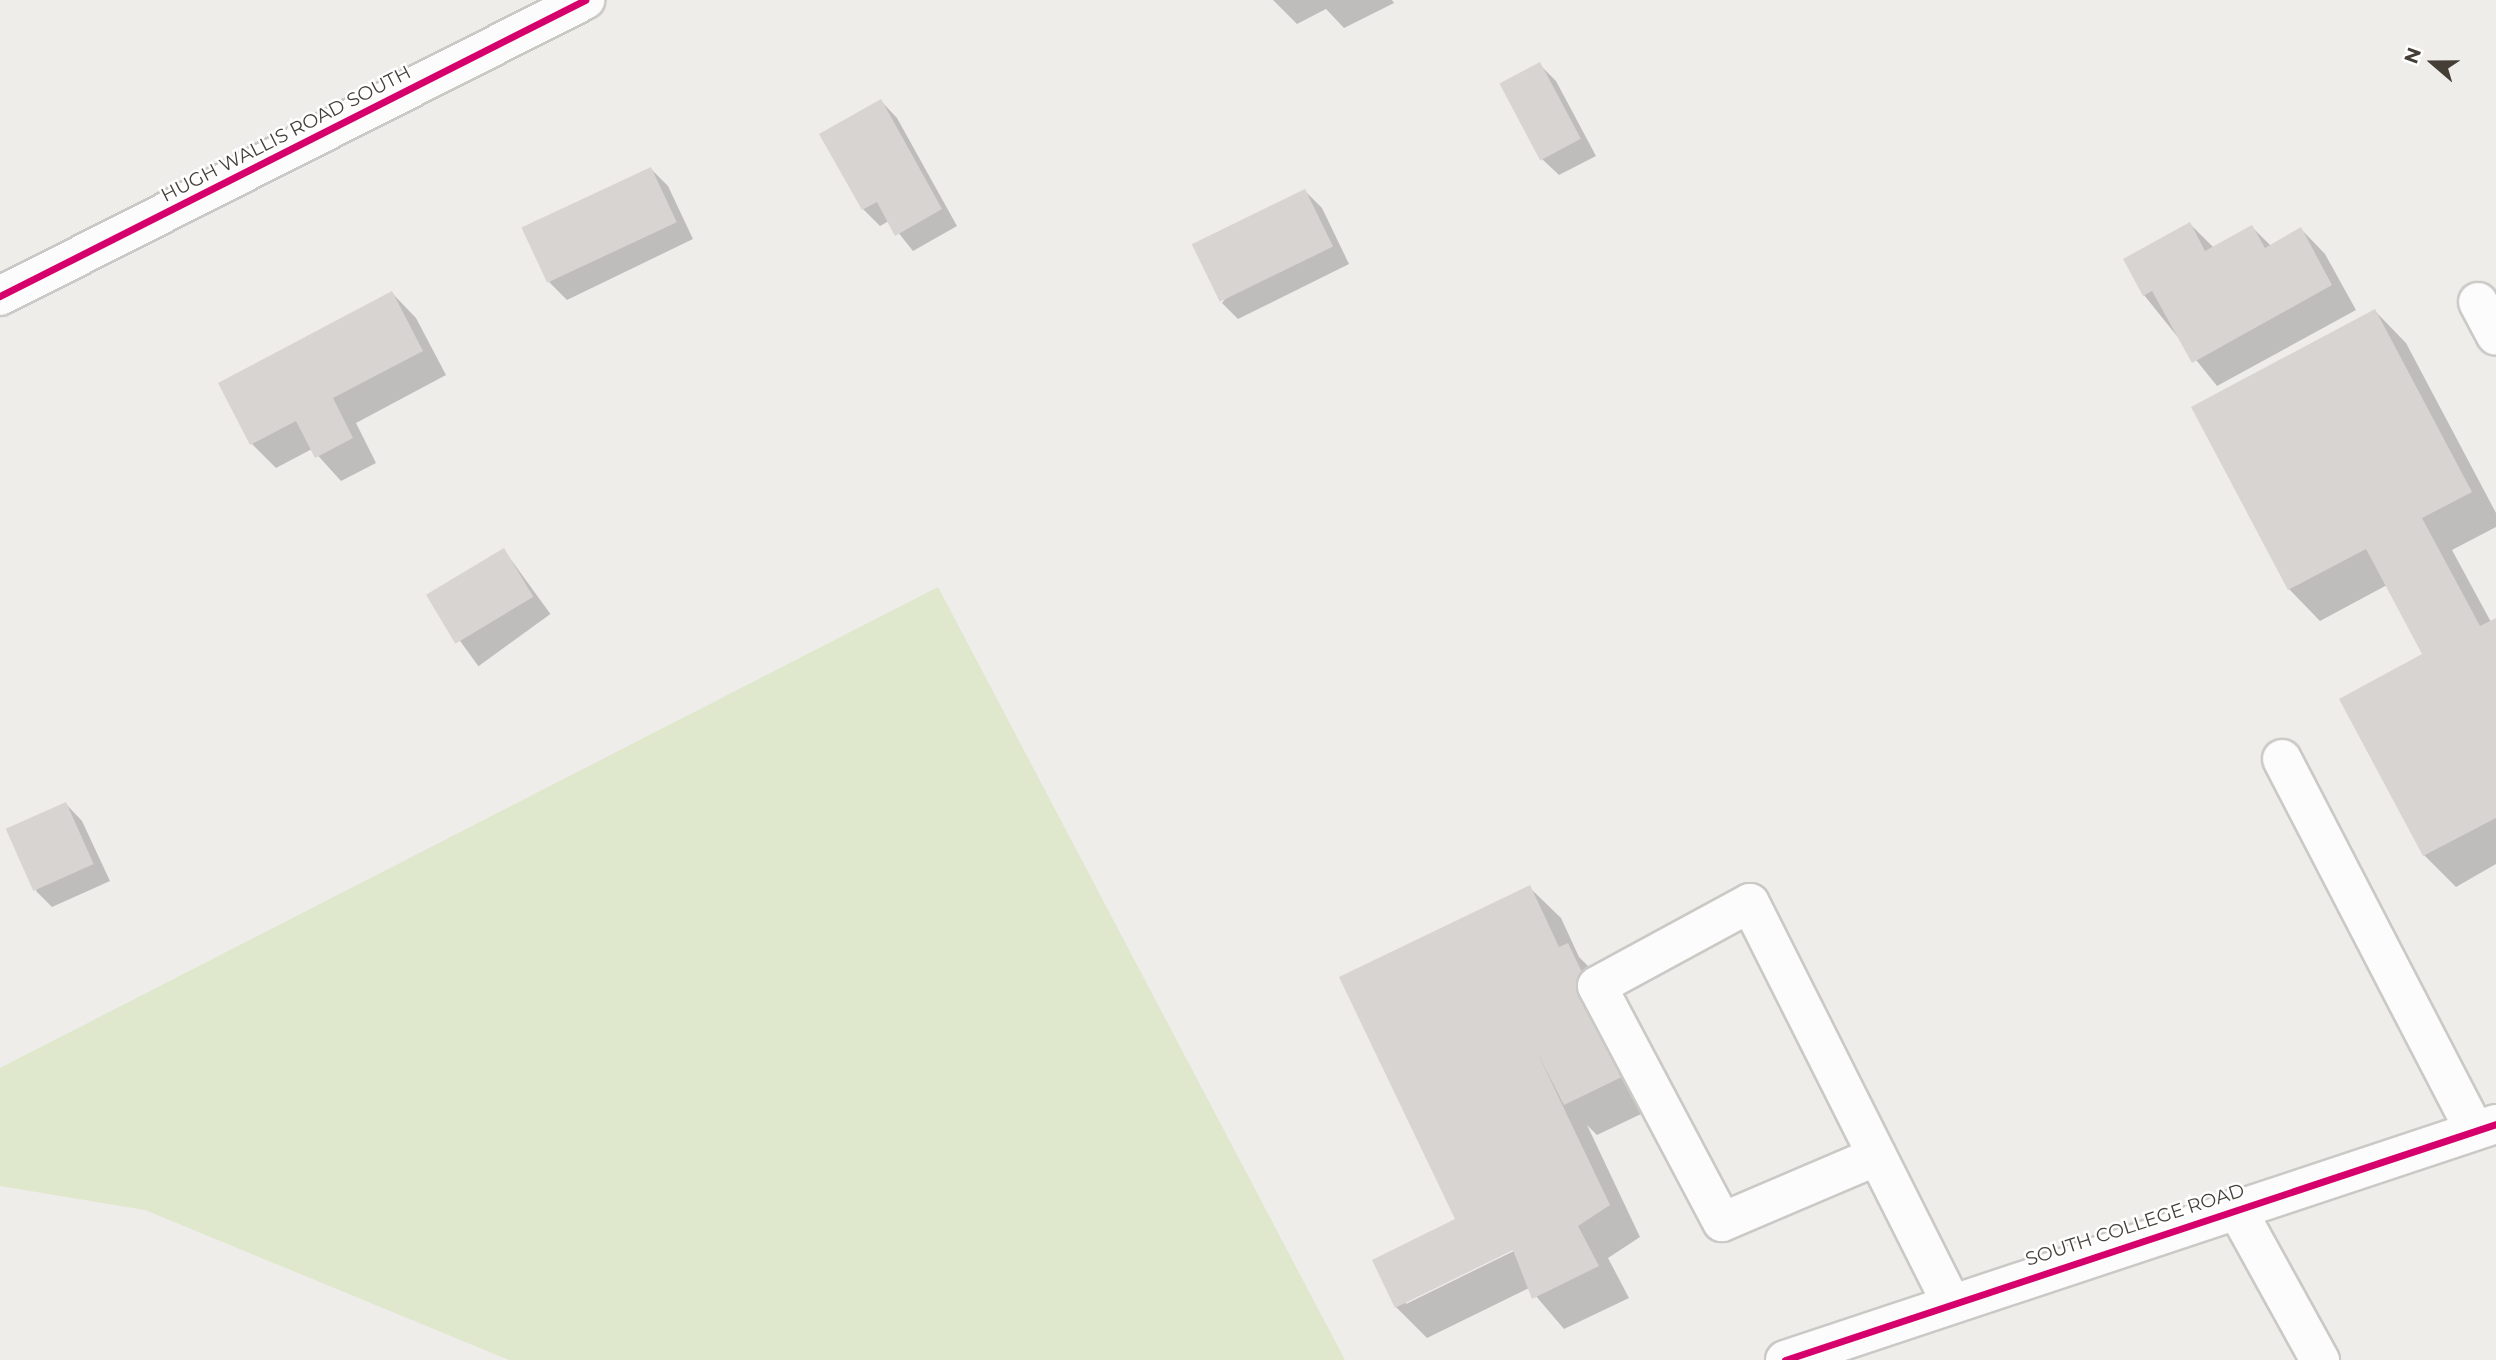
<!DOCTYPE html>
<style>
body{margin:0}
#map{position:relative;width:2496px;height:1360px;overflow:hidden;background:#efedea;font-family:Montserrat,sans-serif}
div>[style]{position:absolute}
.green>*{inset:0;background:#dfe7cc}
.shadow>*{inset:0;background:#0003;transform-origin:0 0}
.building>*{inset:0;background:#d7d4d1;transform-origin:0 0}
.roads{filter:drop-shadow(2px 0 #cbc9c6) drop-shadow(-2px 0 #cbc9c6) drop-shadow(0 2px #cbc9c6) drop-shadow(0 -2px #cbc9c6)}
.minor>*{height:38px;margin:-19px;padding:0 19px;transform-origin:19px;border-radius:19px;background:#fdfcfc}
.cycleway>*{height:7px;margin:-3.5px;padding:0 3.5px;transform-origin:3.5px;border-radius:3.5px;background:#d6006c}
span{translate:-50% -50%;white-space:nowrap;text-align:center;line-height:1.15;-webkit-text-stroke:5px #fff;paint-order:stroke}
.street-label{font-size:19px;color:#443e37}
.north{position:absolute;left:2398px;top:28px;width:70px;height:70px;-webkit-text-stroke:5px #fff;paint-order:stroke;rotate:290deg;font-size:19px;font-weight:700;line-height:28px;text-align:center;color:#443e37}
.north::after{content:'';display:block;margin:auto;width:24px;height:32px;background:#443e37;clip-path:polygon(50% 0,100% 100%,50% 72%,0 100%)}
</style>
<div id="map">
<div class="green">
<i style="clip-path:polygon(938px 587px,1345px 1360px,509px 1360px,145px 1210px,0 1186px,0 1068px)"></i>
</div>
<div class="shadow">
<i style="clip-path:polygon(1273px 0,1392px 0,1394px 3px,1344px 28px,1326px 9px,1297px 24px)"></i>
<i style="clip-path:polygon(1540px 65px,1556px 81px,1596px 156px,1559px 175px,1542px 159px)"></i>
<i style="clip-path:polygon(881px 101px,897px 118px,957px 226px,913px 251px,889px 221px,880px 226px,863px 209px,822px 134px)"></i>
<i style="clip-path:polygon(651px 169px,668px 186px,693px 239px,567px 300px,550px 283px,524px 229px)"></i>
<i style="clip-path:polygon(1305px 191px,1322px 208px,1349px 264px,1238px 319px,1222px 303px)"></i>
<i style="clip-path:polygon(2190px 224px,2214px 248px,2252px 227px,2271px 246px,2301px 229px,2325px 254px,2356px 310px,2217px 386px,2144px 295px,2125px 260px)"></i>
<i style="clip-path:polygon(392px 293px,416px 318px,446px 375px,356px 423px,376px 463px,341px 481px,312px 449px,276px 468px,252px 444px)"></i>
<i style="clip-path:polygon(2375px 311px,2406px 343px,2496px 513px,2496px 527px,2452px 550px,2491px 622px,2496px 619px,2496px 864px,2456px 887px,2424px 855px,2342px 699px,2424px 655px,2387px 585px,2320px 621px,2289px 589px,2194px 408px)"></i>
<i style="left:504px;top:550px;width:79px;height:89px;rotate:54deg"></i>
<i style="clip-path:polygon(66px 804px,82px 821px,110px 881px,52px 907px,36px 891px)"></i>
<i style="clip-path:polygon(evenodd,1529px 887px,1561px 918px,1579px 957px,1599px 977px,1660px 1105px,1597px 1135px,1587px 1125px,1640px 1237px,1608px 1258px,1629px 1298px,1564px 1329px,1529px 1288px,1427px 1338px,1396px 1307px,1458px 1220px,1529px 887px,1520px 1244px,1522px 1247px,1406px 1304px,1406px 1300px,1520px 1244px)"></i>
</div>
<div class="building">
<i style="left:1540px;top:62px;width:87px;height:46px;rotate:62deg"></i>
<i style="clip-path:polygon(881px 99px,942px 209px,895px 236px,877px 202px,862px 210px,819px 134px)"></i>
<i style="left:651px;top:167px;width:61px;height:143px;rotate:65deg"></i>
<i style="left:1305px;top:189px;width:64px;height:126px;rotate:64deg"></i>
<i style="clip-path:polygon(2190px 222px,2205px 251px,2252px 225px,2265px 248px,2301px 227px,2332px 285px,2192px 363px,2152px 291px,2143px 296px,2123px 259px)"></i>
<i style="clip-path:polygon(392px 291px,423px 351px,333px 398px,353px 438px,315px 458px,296px 421px,250px 445px,218px 383px)"></i>
<i style="clip-path:polygon(2375px 309px,2472px 492px,2422px 518px,2480px 626px,2496px 618px,2496px 818px,2423px 856px,2339px 699px,2422px 654px,2366px 549px,2288px 590px,2191px 407px)"></i>
<i style="left:504px;top:548px;width:57px;height:91px;rotate:59deg"></i>
<i style="left:66px;top:802px;width:68px;height:66px;rotate:66deg"></i>
<i style="clip-path:polygon(1530px 885px,1559px 947px,1568px 943px,1630px 1073px,1564px 1105px,1538px 1054px,1610px 1205px,1578px 1226px,1599px 1266px,1532px 1299px,1513px 1250px,1395px 1308px,1372px 1260px,1455px 1219px,1339px 977px)"></i>
</div>
<div class="roads">
<div class="minor">
<i style="left:0;top:296px;width:656px;rotate:-26.84deg"></i>
<i style="left:2478px;top:302px;width:38px;rotate:62deg"></i>
<i style="left:2282px;top:759px;width:418px;rotate:62.6deg"></i>
<i style="left:1877px;top:1156px;width:168px;rotate:156.9deg"></i>
<i style="left:1722px;top:1222px;width:267px;rotate:-117.9deg"></i>
<i style="left:1597px;top:986px;width:174px;rotate:-28.5deg"></i>
<i style="left:1750px;top:903px;width:448px;rotate:63.3deg"></i>
<i style="left:2236px;top:1208px;width:174px;rotate:61.1deg"></i>
<i style="left:1785px;top:1360px;width:749px;rotate:-18.36deg"></i>
</div>
</div>
<div class="cycleway">
<i style="left:0;top:296px;width:656px;rotate:-26.84deg"></i>
<i style="left:1785px;top:1360px;width:749px;rotate:-18.36deg"></i>
</div>
<div class="street-label">
<span style="left:286px;top:134px;rotate:-27deg">HUGH WALLIS ROAD SOUTH</span>
<span style="left:2135px;top:1225px;rotate:-18deg">SOUTH COLLEGE ROAD</span>
</div>
<div class="north">N</div>
</div>
